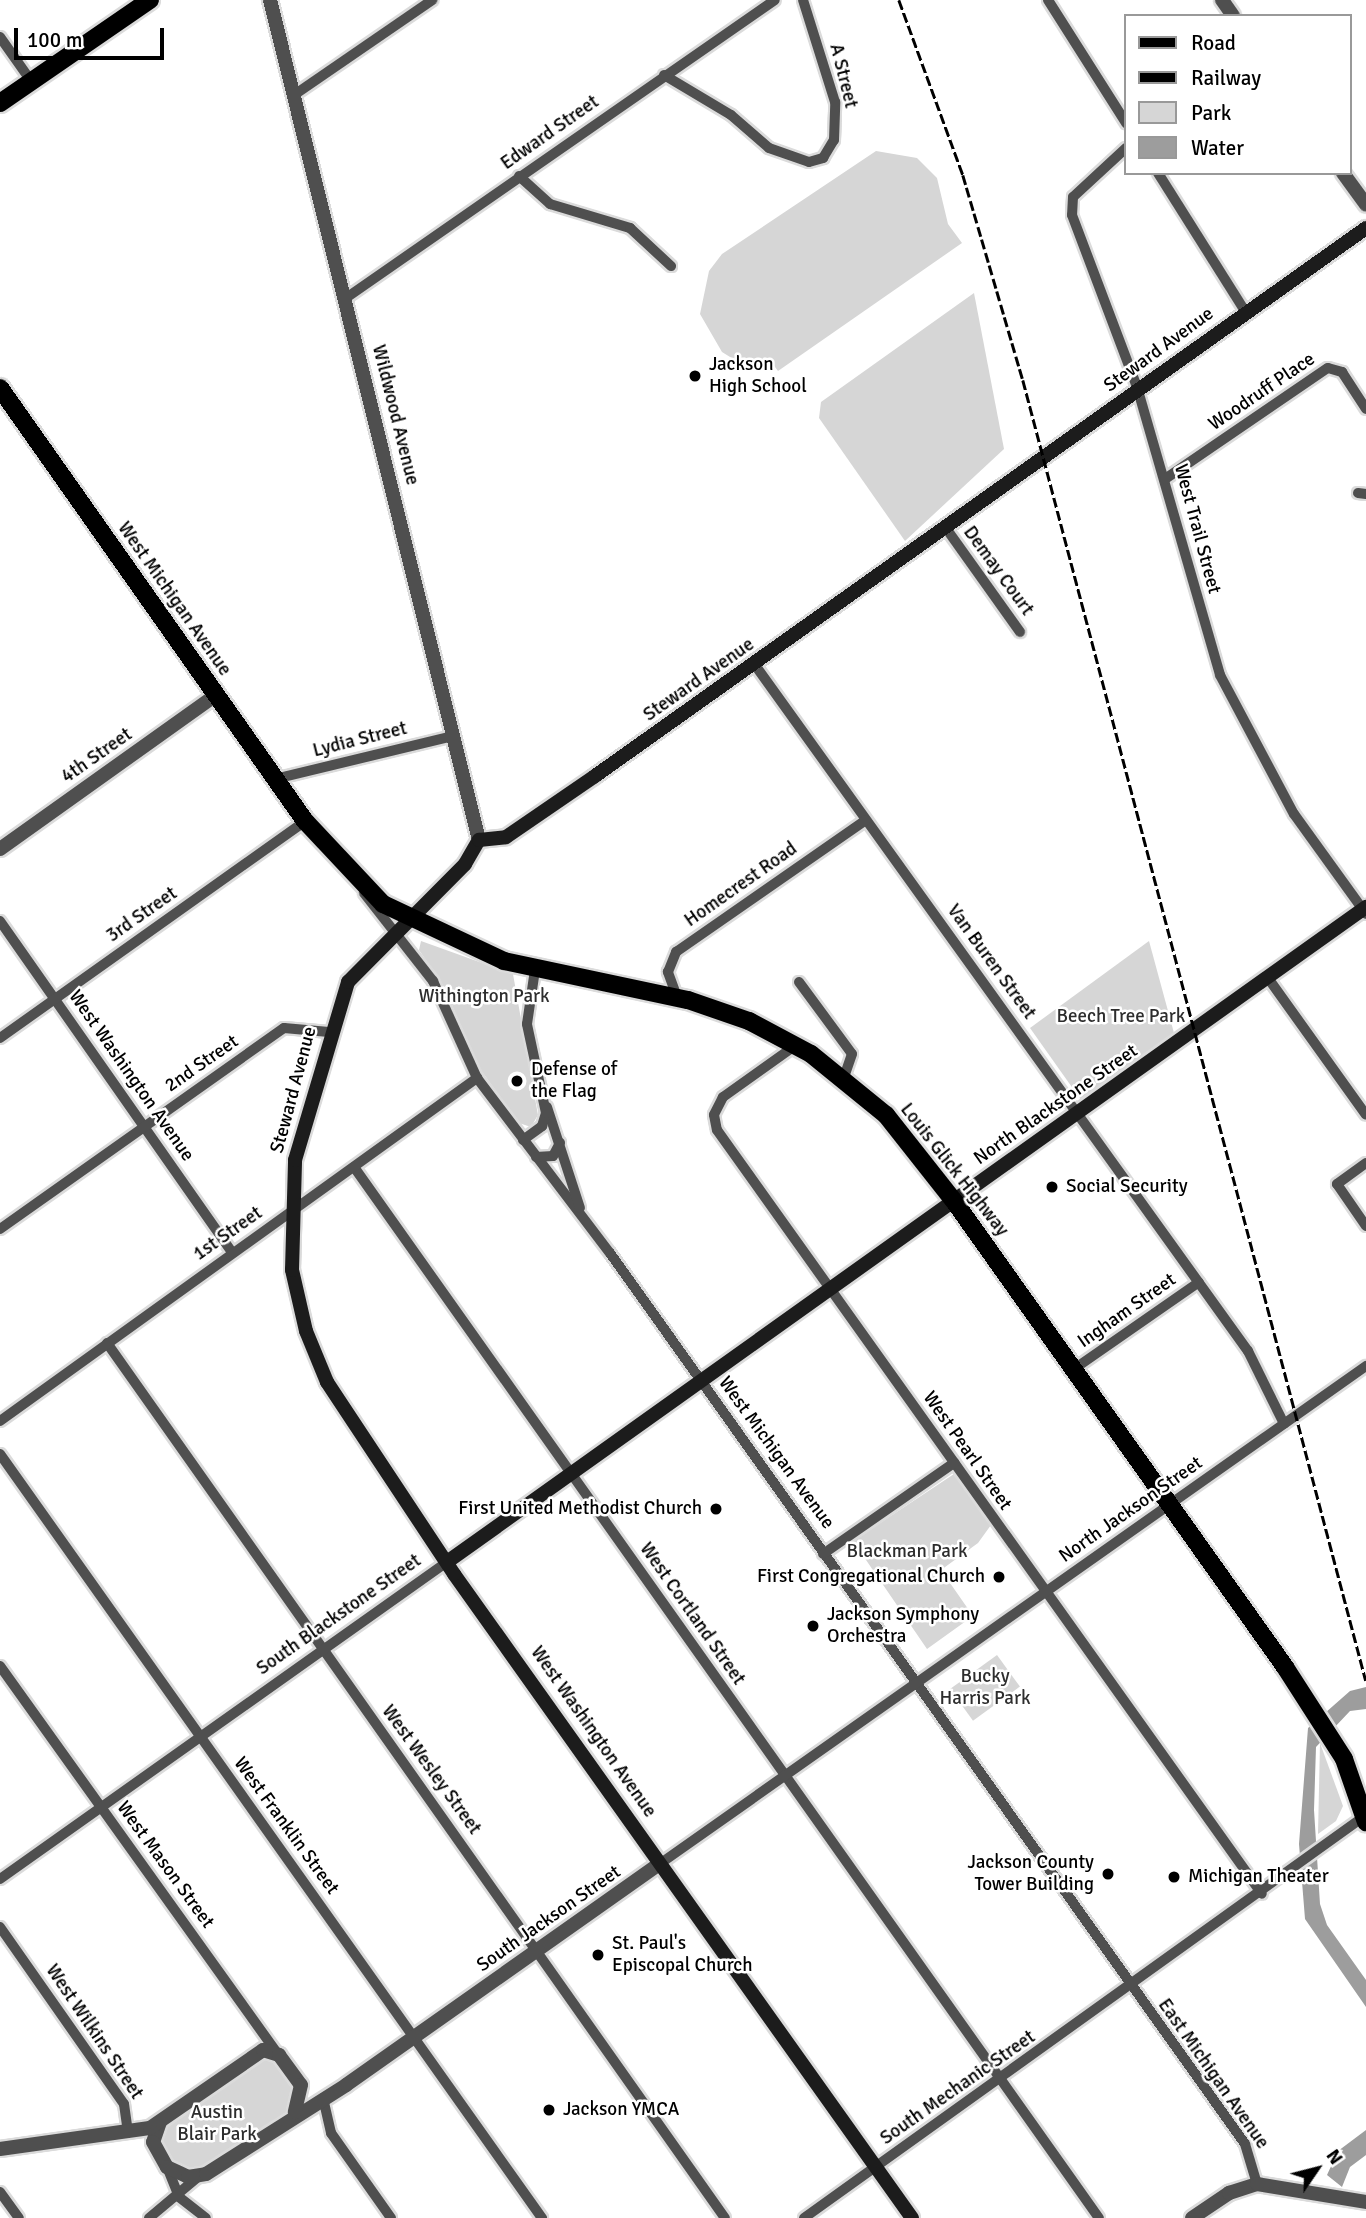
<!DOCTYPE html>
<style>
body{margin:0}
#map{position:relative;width:1366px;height:2218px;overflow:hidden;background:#fff;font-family:Signika,sans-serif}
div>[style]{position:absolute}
.green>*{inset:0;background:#d6d6d6;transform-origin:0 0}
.water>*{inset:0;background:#9d9d9d}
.roads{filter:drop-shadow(2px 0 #dbdbdb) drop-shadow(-2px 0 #dbdbdb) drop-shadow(0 2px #dbdbdb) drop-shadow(0 -2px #dbdbdb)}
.minor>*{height:10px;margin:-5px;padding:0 5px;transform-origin:5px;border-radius:5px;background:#4f4f4f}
.tertiary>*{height:14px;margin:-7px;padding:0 7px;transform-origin:7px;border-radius:7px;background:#4f4f4f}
.secondary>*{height:14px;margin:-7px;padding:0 7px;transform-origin:7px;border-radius:7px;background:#1c1c1c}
.primary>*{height:18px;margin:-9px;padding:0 9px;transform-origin:9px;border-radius:9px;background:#000}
.rail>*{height:2.5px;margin-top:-1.25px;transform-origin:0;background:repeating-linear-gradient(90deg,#000 0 10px,transparent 0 13.5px)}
.dots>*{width:19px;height:19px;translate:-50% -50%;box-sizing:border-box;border:4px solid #fff;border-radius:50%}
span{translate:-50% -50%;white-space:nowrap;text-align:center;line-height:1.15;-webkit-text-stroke:5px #fff;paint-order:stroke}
.street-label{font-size:19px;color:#000}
.poi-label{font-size:19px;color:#000}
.left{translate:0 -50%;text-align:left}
.right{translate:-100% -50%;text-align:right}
.park-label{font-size:19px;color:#2d2d2d}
.legend{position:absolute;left:1124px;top:14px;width:228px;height:161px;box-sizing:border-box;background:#fff;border:2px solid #999;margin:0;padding:9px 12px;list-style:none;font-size:21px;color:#000}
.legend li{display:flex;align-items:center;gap:14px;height:35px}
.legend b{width:35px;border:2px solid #999}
.north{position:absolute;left:1282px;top:2134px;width:70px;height:70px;-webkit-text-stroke:5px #fff;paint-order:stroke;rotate:55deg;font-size:19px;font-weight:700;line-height:28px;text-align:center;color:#000}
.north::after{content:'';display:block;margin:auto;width:24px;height:32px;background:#000;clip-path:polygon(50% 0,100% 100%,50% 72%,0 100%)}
.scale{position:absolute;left:14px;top:28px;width:150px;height:32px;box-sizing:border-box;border:4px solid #000;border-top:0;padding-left:9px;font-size:21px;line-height:24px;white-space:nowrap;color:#000;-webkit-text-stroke:5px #fff;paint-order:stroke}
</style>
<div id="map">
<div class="green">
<i style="clip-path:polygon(876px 151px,917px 158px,937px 178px,948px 224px,962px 243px,778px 371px,772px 363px,763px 368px,743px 365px,722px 352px,700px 314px,709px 271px,722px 254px)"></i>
<i style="clip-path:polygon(974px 293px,1004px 449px,905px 541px,819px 418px,821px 402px)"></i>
<i style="clip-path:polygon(421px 941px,513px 974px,538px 1115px,531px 1127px,519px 1123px,475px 1062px,446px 990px,419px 950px)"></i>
<i style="clip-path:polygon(1149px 941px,1174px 1033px,1081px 1100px,1030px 1028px)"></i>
<i style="clip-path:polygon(954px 1474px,991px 1525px,978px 1543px,941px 1570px,973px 1616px,927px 1649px,853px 1541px)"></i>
<i style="left:997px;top:1655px;width:39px;height:58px;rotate:54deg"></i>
<i style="clip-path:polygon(1320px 1743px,1343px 1806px,1336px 1821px,1318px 1834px)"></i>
<i style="clip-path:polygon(263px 2050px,301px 2085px,300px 2107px,188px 2177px,156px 2151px,153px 2133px)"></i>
</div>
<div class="water">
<i style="clip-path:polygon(1366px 1687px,1366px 1709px,1350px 1711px,1316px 1747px,1314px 1810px,1320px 1904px,1327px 1925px,1366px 1980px,1366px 2007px,1305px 1919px,1299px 1844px,1308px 1728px,1350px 1691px)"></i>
<i style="clip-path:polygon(1366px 2130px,1366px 2155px,1350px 2167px,1342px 2187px,1327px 2175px,1338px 2151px)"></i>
</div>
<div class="roads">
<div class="minor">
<i style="left:1048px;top:0;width:146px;rotate:57.6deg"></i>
<i style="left:0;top:37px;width:54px;rotate:54.8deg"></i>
<i style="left:664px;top:75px;width:78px;rotate:30.8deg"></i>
<i style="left:731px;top:115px;width:50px;rotate:41deg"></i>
<i style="left:769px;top:148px;width:42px;rotate:19.3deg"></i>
<i style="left:809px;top:162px;width:15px;rotate:-16deg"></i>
<i style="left:823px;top:158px;width:21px;rotate:-59deg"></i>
<i style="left:834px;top:140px;width:38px;rotate:-88deg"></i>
<i style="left:835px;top:102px;width:107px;rotate:-107.4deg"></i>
<i style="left:294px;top:95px;width:168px;rotate:-34.5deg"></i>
<i style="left:1126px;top:148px;width:72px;rotate:137.2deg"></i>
<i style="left:1073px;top:197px;width:18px;rotate:93deg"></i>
<i style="left:1072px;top:215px;width:184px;rotate:69.3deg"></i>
<i style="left:1137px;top:387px;width:300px;rotate:73.9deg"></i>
<i style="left:1220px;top:675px;width:157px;rotate:62deg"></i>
<i style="left:1294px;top:814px;width:123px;rotate:54.2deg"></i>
<i style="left:1158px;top:173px;width:163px;rotate:57.8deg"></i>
<i style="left:519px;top:176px;width:42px;rotate:42.1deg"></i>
<i style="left:550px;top:204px;width:84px;rotate:16.7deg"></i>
<i style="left:630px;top:228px;width:56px;rotate:42.8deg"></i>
<i style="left:346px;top:298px;width:522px;rotate:-34.79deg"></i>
<i style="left:1165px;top:479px;width:197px;rotate:-34.3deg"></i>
<i style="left:1328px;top:368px;width:15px;rotate:16deg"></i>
<i style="left:1342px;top:372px;width:44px;rotate:57deg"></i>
<i style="left:1358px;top:493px;width:8px;rotate:7deg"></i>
<i style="left:948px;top:531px;width:124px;rotate:54.5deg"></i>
<i style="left:755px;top:665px;width:845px;rotate:54.3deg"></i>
<i style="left:1248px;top:1351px;width:81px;rotate:63.7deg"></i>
<i style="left:275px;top:779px;width:183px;rotate:-13.6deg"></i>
<i style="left:364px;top:893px;width:112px;rotate:51.9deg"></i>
<i style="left:433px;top:981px;width:107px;rotate:65.6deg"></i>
<i style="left:477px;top:1078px;width:220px;rotate:52.8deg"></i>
<i style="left:610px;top:1253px;width:1094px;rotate:54.52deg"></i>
<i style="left:1245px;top:2144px;width:42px;rotate:73.3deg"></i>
<i style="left:0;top:921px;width:404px;rotate:55deg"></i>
<i style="left:1268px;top:978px;width:168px;rotate:54.4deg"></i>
<i style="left:799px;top:982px;width:89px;rotate:53.6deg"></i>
<i style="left:852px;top:1054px;width:24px;rotate:109deg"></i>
<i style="left:677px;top:997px;width:27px;rotate:-110deg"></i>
<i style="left:668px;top:972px;width:22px;rotate:-68deg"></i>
<i style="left:676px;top:952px;width:231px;rotate:-34.8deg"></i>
<i style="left:0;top:1038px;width:374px;rotate:-35.4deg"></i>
<i style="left:796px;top:1045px;width:90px;rotate:144.5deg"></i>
<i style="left:723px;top:1097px;width:20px;rotate:117deg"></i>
<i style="left:714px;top:1115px;width:15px;rotate:79deg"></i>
<i style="left:717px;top:1130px;width:938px;rotate:54.5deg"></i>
<i style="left:547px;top:1107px;width:106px;rotate:71.9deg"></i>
<i style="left:523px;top:1140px;width:24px;rotate:-36deg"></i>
<i style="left:542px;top:1126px;width:14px;rotate:-73deg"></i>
<i style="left:546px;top:1113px;width:91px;rotate:-102.1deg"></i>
<i style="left:527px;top:1024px;width:55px;rotate:-81.6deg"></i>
<i style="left:536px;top:1157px;width:17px;rotate:-3deg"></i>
<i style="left:553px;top:1156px;width:15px;rotate:-62deg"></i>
<i style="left:1366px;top:1163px;width:36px;rotate:144deg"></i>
<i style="left:1337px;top:1184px;width:51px;rotate:55.4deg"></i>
<i style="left:354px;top:1167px;width:1288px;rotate:54.67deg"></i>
<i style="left:0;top:1229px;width:348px;rotate:-35.3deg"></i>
<i style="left:284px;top:1028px;width:45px;rotate:5.1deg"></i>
<i style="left:107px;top:1343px;width:1071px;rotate:54.77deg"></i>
<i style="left:1074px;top:1369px;width:152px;rotate:-34.8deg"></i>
<i style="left:0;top:1421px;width:588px;rotate:-35.72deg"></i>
<i style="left:0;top:1454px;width:937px;rotate:54.65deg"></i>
<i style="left:823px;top:1554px;width:160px;rotate:-34.8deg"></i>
<i style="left:0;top:1666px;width:479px;rotate:54.4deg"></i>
<i style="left:661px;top:1863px;width:863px;rotate:-35.18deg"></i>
<i style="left:0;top:1879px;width:548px;rotate:-35.34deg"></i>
<i style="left:0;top:1927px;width:216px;rotate:55deg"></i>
<i style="left:124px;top:2104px;width:29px;rotate:82deg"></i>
<i style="left:323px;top:2098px;width:36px;rotate:77deg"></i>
<i style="left:331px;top:2133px;width:104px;rotate:54.8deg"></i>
<i style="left:167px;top:2167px;width:32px;rotate:68deg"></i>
<i style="left:0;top:2192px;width:32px;rotate:54deg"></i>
<i style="left:179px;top:2197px;width:34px;rotate:38deg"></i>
<i style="left:149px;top:2218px;width:64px;rotate:-39.9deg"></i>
<i style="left:804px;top:2218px;width:692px;rotate:-35.64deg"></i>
</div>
<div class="tertiary">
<i style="left:270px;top:0;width:866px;rotate:76.03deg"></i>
<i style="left:1222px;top:0;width:19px;rotate:55deg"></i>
<i style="left:1343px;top:173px;width:39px;rotate:54deg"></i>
<i style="left:0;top:849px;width:265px;rotate:-35.5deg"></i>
<i style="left:160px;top:2122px;width:21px;rotate:109deg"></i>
<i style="left:153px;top:2142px;width:29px;rotate:61deg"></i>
<i style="left:167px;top:2167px;width:23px;rotate:25deg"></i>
<i style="left:188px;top:2177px;width:18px;rotate:-9deg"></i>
<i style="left:206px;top:2174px;width:166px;rotate:-32.4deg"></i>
<i style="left:346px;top:2085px;width:385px;rotate:-35.2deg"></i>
<i style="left:0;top:2149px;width:151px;rotate:-8deg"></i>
<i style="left:150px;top:2128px;width:137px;rotate:-34.6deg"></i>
<i style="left:263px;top:2050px;width:17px;rotate:17deg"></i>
<i style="left:279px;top:2055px;width:37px;rotate:54deg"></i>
<i style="left:301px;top:2085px;width:28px;rotate:103deg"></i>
<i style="left:1192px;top:2218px;width:45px;rotate:-34deg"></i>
<i style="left:1229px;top:2193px;width:29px;rotate:-18deg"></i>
<i style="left:1257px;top:2184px;width:110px;rotate:9.4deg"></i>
</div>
<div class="secondary">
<i style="left:447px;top:1562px;width:1129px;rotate:-35.48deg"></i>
<i style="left:912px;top:2218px;width:790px;rotate:-125.42deg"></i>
<i style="left:454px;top:1574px;width:230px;rotate:-123.5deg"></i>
<i style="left:327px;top:1382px;width:55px;rotate:-112.4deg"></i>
<i style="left:306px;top:1331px;width:63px;rotate:-102.9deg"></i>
<i style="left:292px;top:1270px;width:110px;rotate:-88.4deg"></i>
<i style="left:295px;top:1160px;width:186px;rotate:-73.4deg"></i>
<i style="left:348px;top:982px;width:166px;rotate:-45.2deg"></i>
<i style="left:465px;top:864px;width:28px;rotate:-60deg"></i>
<i style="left:479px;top:840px;width:27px;rotate:-6deg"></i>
<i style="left:506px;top:837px;width:108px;rotate:-34.4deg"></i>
<i style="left:595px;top:776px;width:946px;rotate:-35.4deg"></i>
</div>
<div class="primary">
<i style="left:0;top:103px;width:182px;rotate:-34.5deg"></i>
<i style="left:0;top:388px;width:530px;rotate:54.84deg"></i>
<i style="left:305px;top:821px;width:114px;rotate:46.8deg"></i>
<i style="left:383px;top:904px;width:134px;rotate:25.2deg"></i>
<i style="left:504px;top:961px;width:188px;rotate:12deg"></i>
<i style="left:688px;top:1000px;width:65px;rotate:19deg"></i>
<i style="left:749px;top:1021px;width:70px;rotate:28deg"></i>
<i style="left:811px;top:1054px;width:97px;rotate:39.1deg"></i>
<i style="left:886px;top:1115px;width:110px;rotate:51.7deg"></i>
<i style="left:954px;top:1201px;width:572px;rotate:54.61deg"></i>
<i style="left:1285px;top:1667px;width:109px;rotate:57.3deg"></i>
<i style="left:1344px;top:1759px;width:67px;rotate:70.8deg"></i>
</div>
</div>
<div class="rail">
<i style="left:899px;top:0;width:186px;rotate:69.9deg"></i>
<i style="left:963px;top:175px;width:214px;rotate:73.7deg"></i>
<i style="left:1023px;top:380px;width:1345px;rotate:75.23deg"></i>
</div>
<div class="dots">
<i style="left:695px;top:376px;background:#000"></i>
<i style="left:517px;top:1081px;background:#000"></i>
<i style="left:1052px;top:1187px;background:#000"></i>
<i style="left:716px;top:1509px;background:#000"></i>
<i style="left:999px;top:1577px;background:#000"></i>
<i style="left:813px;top:1626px;background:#000"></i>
<i style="left:1108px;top:1874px;background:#000"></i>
<i style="left:1174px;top:1877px;background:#000"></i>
<i style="left:598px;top:1955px;background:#000"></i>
<i style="left:549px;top:2110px;background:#000"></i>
</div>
<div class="street-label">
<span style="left:843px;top:76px;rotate:76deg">A Street</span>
<span style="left:550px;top:133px;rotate:-35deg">Edward Street</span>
<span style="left:1159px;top:350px;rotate:-36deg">Steward Avenue</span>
<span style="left:1262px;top:392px;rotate:-34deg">Woodruff Place</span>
<span style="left:395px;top:415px;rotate:76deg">Wildwood Avenue</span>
<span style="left:1197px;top:529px;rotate:75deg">West Trail Street</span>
<span style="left:998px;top:571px;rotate:54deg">Demay Court</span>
<span style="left:174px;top:599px;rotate:55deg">West Michigan Avenue</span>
<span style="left:699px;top:680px;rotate:-35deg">Steward Avenue</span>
<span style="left:360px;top:740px;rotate:-14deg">Lydia Street</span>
<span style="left:97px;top:756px;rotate:-35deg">4th Street</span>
<span style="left:741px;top:885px;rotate:-35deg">Homecrest Road</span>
<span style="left:142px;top:915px;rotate:-35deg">3rd Street</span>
<span style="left:991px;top:962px;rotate:54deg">Van Buren Street</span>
<span style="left:202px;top:1064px;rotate:-35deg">2nd Street</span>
<span style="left:131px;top:1076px;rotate:55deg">West Washington Avenue</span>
<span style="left:294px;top:1090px;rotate:-75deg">Steward Avenue</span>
<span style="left:1056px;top:1105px;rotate:-35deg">North Blackstone Street</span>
<span style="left:954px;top:1170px;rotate:52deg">Louis Glick Highway</span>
<span style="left:228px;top:1234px;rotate:-35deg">1st Street</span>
<span style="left:1127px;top:1311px;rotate:-35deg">Ingham Street</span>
<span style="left:967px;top:1451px;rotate:55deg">West Pearl Street</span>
<span style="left:776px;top:1453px;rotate:54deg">West Michigan Avenue</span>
<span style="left:1131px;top:1510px;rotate:-35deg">North Jackson Street</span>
<span style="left:692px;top:1614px;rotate:55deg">West Cortland Street</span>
<span style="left:339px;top:1615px;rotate:-35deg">South Blackstone Street</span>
<span style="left:593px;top:1732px;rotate:55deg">West Washington Avenue</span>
<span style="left:431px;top:1770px;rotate:54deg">West Wesley Street</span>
<span style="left:286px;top:1826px;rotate:54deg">West Franklin Street</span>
<span style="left:165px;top:1865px;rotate:54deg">West Mason Street</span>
<span style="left:549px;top:1919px;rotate:-35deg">South Jackson Street</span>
<span style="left:94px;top:2032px;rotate:56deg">West Wilkins Street</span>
<span style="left:1213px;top:2074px;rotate:55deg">East Michigan Avenue</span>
<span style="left:958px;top:2088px;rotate:-35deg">South Mechanic Street</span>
</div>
<div class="poi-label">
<span class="left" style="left:709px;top:376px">Jackson<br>High School</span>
<span class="left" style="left:531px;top:1081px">Defense of<br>the Flag</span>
<span class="left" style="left:1066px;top:1187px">Social Security</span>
<span class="right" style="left:702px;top:1509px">First United Methodist Church</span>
<span class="right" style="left:985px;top:1577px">First Congregational Church</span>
<span class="left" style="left:827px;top:1626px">Jackson Symphony<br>Orchestra</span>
<span class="right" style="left:1094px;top:1874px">Jackson County<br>Tower Building</span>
<span class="left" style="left:1188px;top:1877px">Michigan Theater</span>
<span class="left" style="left:612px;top:1955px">St. Paul's<br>Episcopal Church</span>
<span class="left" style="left:563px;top:2110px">Jackson YMCA</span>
</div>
<div class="park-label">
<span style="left:484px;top:997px">Withington Park</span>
<span style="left:1121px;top:1017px">Beech Tree Park</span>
<span style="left:907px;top:1552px">Blackman Park</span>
<span style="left:985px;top:1688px">Bucky<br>Harris Park</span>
<span style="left:217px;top:2124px">Austin<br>Blair Park</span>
</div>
<ul class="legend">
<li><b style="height:9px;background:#000"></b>Road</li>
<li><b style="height:9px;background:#000"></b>Railway</li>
<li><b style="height:19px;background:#d6d6d6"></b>Park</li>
<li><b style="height:19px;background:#9d9d9d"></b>Water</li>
</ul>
<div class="north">N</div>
<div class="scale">100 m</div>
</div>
